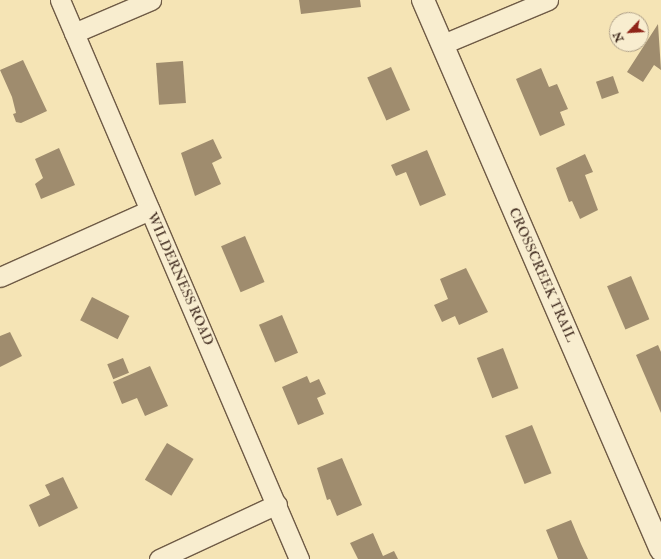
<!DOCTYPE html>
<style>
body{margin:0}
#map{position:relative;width:661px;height:559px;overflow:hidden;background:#f5e4b5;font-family:"IM FELL Double Pica",serif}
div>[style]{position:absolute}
.building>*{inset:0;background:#9f8c6e;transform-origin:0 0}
.roads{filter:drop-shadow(1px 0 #6f5b46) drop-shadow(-1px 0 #6f5b46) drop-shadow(0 1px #6f5b46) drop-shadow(0 -1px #6f5b46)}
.street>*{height:19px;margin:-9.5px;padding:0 9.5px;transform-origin:9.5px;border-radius:9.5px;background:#f8edcf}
.secondary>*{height:22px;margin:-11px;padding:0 11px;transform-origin:11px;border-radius:11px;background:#f8edcf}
span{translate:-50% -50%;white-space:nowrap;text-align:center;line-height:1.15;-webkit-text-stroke:3px #f8edcf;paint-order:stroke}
.street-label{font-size:14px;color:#422d21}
.north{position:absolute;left:609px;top:12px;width:40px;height:40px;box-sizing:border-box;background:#f8edcf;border:1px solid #afa089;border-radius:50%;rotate:245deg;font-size:11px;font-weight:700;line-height:16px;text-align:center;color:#422d21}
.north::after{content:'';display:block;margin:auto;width:14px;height:18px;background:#8f2418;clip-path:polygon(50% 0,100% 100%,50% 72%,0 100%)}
</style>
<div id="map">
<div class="building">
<i style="clip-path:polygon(299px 0,360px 0,361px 7px,301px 14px)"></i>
<i style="clip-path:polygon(658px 24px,661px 70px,654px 65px,643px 82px,627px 72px)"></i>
<i style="clip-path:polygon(23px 60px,47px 111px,21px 123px,16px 122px,13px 114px,16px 113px,12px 97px,0 70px)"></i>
<i style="left:183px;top:61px;width:42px;height:27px;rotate:86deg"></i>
<i style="left:391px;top:67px;width:47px;height:26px;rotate:66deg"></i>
<i style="clip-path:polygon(541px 68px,549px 87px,557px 84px,568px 109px,560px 112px,565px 125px,540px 136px,516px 79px)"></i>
<i style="left:613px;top:76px;width:18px;height:18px;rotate:71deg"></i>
<i style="clip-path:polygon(213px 139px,222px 158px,212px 163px,221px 184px,195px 196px,181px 153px)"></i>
<i style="clip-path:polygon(59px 148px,75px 185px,41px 199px,35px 184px,43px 178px,35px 159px)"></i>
<i style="clip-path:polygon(427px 150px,446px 195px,420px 206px,406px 172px,396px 176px,391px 165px)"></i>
<i style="clip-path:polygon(585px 154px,593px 172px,585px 175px,598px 210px,580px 219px,572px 201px,569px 202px,556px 168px)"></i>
<i style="left:245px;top:236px;width:50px;height:26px;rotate:67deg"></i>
<i style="clip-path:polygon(466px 268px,488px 312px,459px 325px,455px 316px,442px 322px,434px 305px,448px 299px,440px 279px)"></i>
<i style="left:631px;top:276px;width:47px;height:26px;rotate:67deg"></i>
<i style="left:92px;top:297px;width:42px;height:26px;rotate:27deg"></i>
<i style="left:282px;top:315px;width:41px;height:25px;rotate:67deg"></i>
<i style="clip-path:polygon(10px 332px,22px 356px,0 367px,0 336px)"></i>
<i style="clip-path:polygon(658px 345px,661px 352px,661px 413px,636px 355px)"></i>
<i style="left:503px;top:348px;width:43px;height:28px;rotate:69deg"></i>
<i style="left:123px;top:358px;width:16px;height:17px;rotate:68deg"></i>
<i style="clip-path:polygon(150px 366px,168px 406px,145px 416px,137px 398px,122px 404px,113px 382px)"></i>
<i style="clip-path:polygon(307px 376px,310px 383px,319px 379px,326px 394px,317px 398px,324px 414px,298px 425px,282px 387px)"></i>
<i style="left:532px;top:425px;width:52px;height:29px;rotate:68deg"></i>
<i style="left:167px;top:443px;width:31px;height:43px;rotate:31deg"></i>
<i style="clip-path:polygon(342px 458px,362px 505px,337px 516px,330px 499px,327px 500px,317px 468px)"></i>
<i style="clip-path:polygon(63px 477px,78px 508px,39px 527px,29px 505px,50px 495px,45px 485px)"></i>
<i style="clip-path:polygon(571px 520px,581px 544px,588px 559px,558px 559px,546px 530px)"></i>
<i style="clip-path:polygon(373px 533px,383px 556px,394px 551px,398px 559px,358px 559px,350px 543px)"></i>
</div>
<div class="roads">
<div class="street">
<i style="left:60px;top:0;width:608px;rotate:66.85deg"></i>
<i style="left:74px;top:33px;width:84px;rotate:-23.2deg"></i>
<i style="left:443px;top:44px;width:114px;rotate:-22.7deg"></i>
<i style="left:0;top:277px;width:164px;rotate:-24.1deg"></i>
<i style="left:159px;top:559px;width:130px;rotate:-25deg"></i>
</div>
<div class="secondary">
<i style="left:423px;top:0;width:599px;rotate:66.6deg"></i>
</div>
</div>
<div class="street-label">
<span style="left:542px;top:275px;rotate:66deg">CROSSCREEK TRAIL</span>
<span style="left:180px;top:279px;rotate:66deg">WILDERNESS ROAD</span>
</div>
<div class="north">N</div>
</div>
